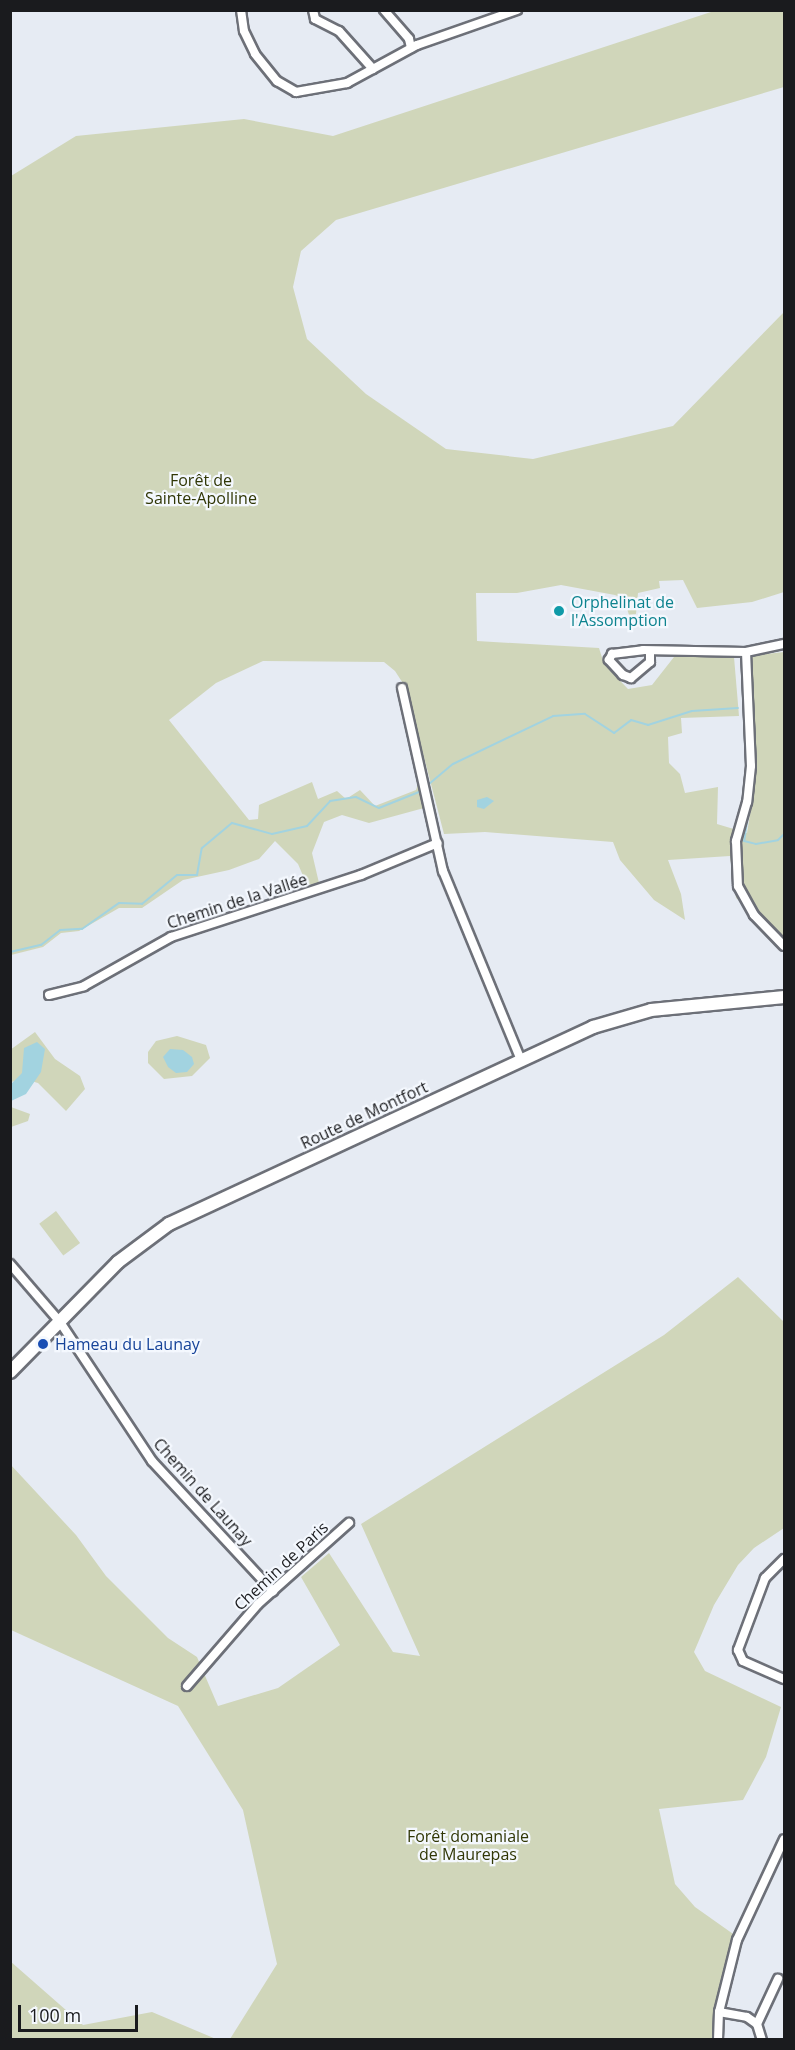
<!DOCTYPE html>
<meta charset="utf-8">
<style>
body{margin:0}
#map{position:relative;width:795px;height:2050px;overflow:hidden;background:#e6ebf3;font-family:"Open Sans",sans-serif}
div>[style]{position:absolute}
.green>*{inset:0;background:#d0d6ba;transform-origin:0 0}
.water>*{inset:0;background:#a2d3e0}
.stream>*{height:2px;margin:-1px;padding:0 1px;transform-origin:1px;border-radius:1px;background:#a2d3e0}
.roads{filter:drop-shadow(2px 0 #6d7078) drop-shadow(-2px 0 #6d7078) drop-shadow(0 2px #6d7078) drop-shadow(0 -2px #6d7078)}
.street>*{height:8px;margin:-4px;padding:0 4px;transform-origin:4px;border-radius:4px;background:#fff}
.secondary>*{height:12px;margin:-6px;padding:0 6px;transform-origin:6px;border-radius:6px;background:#fff}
.dots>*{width:16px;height:16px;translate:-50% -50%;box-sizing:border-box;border:3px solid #f4f8fe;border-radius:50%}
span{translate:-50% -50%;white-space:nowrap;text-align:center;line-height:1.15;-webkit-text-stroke:4.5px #f4f8fe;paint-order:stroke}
.park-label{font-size:16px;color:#313706}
.culture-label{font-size:16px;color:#0d838f}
.left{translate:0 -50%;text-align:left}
.street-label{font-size:16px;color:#1a1b1e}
.transit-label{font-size:16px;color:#164399}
.frame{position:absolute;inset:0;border:12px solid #1a1b1e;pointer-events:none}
.scale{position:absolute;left:18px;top:2005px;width:120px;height:27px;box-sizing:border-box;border:3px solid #1a1b1e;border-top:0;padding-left:8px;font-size:18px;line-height:21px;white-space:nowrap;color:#1a1b1e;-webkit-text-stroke:4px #f4f8fe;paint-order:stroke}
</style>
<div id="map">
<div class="green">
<i style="clip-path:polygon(714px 11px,784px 11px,784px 87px,336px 220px,301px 251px,293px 287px,307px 339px,366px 394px,446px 449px,533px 459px,673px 426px,784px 312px,784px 592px,752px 602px,697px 608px,683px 580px,659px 581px,660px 588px,638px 593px,636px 614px,629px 615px,624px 599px,615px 595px,561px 585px,517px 593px,476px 593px,477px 641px,599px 648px,604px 664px,628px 689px,652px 685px,674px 657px,729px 653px,734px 657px,739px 716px,681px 718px,682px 733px,668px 737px,669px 763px,680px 774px,685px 793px,718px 787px,717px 824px,747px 833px,755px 784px,748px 656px,784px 652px,784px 939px,736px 898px,730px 856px,668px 860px,681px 894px,685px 920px,654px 900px,620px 860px,613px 842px,485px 832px,444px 834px,406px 688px,395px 671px,384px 662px,263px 661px,216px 683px,169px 720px,249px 820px,258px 819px,259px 805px,312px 782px,318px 799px,337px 791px,346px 799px,360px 790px,375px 806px,416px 790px,419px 781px,424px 808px,369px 823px,342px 815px,324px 822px,312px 853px,319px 883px,307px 885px,298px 864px,275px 841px,259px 859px,229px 870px,183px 880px,142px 908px,119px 908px,79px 931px,61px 933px,43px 947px,11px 955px,11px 176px,76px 136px,244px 119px,333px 136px)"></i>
<i style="clip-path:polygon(35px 1032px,55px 1059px,80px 1076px,85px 1089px,66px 1111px,38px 1083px,24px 1079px,11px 1082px,10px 1050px)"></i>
<i style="clip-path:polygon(177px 1036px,206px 1045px,210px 1058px,192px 1076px,164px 1079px,148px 1063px,148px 1052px,156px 1041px)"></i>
<i style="clip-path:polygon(11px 1107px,30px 1114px,28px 1121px,11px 1127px)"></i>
<i style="left:56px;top:1211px;width:40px;height:21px;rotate:53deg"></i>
<i style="clip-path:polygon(738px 1277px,784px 1322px,784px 1528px,754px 1548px,738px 1565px,714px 1605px,694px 1652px,705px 1671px,781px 1707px,766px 1757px,743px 1800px,659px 1809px,675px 1884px,695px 1907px,736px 1936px,724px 2015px,724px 2039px,230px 2039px,277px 1964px,243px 1810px,178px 1706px,11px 1630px,10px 1464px,76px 1535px,106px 1576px,168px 1638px,197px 1657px,218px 1706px,278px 1688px,340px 1645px,301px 1577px,329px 1553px,393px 1652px,420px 1656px,361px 1524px,664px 1335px)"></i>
<i style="clip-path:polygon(10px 1961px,83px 2025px,152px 2012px,216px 2039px,11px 2039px)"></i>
</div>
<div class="water">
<i style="clip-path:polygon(487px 797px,494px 801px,484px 809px,477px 807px,477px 800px)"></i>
<i style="clip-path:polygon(37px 1042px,45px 1049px,41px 1072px,26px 1094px,11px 1101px,11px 1084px,22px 1073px,24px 1048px)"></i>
<i style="clip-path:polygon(170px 1049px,183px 1050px,192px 1057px,194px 1064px,187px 1072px,176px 1073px,168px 1067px,163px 1057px)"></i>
</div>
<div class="stream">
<i style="left:429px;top:784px;width:31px;rotate:-40deg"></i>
<i style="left:453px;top:764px;width:111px;rotate:-25.6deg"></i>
<i style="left:553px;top:716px;width:32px;rotate:-4deg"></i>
<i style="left:585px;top:714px;width:35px;rotate:33deg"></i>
<i style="left:614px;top:733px;width:21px;rotate:-37deg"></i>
<i style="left:631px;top:720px;width:18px;rotate:16deg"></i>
<i style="left:648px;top:725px;width:46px;rotate:-17.7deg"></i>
<i style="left:692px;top:711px;width:46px;rotate:-3.7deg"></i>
<i style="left:748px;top:814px;width:27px;rotate:98deg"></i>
<i style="left:744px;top:841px;width:12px;rotate:14deg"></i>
<i style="left:756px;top:844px;width:22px;rotate:-10deg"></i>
<i style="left:778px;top:840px;width:8px;rotate:-45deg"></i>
<i style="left:10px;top:952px;width:32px;rotate:-13deg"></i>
<i style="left:41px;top:945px;width:24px;rotate:-38deg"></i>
<i style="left:60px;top:930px;width:22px;rotate:-3deg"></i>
<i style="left:82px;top:929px;width:45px;rotate:-35.1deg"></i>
<i style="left:119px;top:903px;width:23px;rotate:2deg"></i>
<i style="left:142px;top:904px;width:45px;rotate:-39.6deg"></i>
<i style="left:177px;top:875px;width:20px"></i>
<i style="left:197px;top:875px;width:27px;rotate:-80deg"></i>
<i style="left:202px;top:848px;width:39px;rotate:-40deg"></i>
<i style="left:232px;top:823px;width:41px;rotate:15.4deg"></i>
<i style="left:272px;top:834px;width:36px;rotate:-13deg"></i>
<i style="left:307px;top:826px;width:34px;rotate:-47deg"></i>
<i style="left:330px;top:801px;width:26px;rotate:-9deg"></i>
<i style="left:356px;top:797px;width:25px;rotate:26deg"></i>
<i style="left:379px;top:808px;width:43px;rotate:-21.8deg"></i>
</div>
<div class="roads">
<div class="street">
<i style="left:241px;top:10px;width:21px;rotate:82deg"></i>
<i style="left:244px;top:31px;width:25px;rotate:64deg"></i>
<i style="left:255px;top:54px;width:35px;rotate:51deg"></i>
<i style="left:277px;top:81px;width:22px;rotate:30deg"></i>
<i style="left:296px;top:92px;width:52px;rotate:-10deg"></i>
<i style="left:347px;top:83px;width:80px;rotate:-28.5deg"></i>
<i style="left:417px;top:45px;width:106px;rotate:-19.3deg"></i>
<i style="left:313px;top:10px;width:9px;rotate:77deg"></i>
<i style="left:315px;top:19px;width:27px;rotate:27deg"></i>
<i style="left:339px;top:31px;width:51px;rotate:48.2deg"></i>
<i style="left:384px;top:10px;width:38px;rotate:49deg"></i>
<i style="left:409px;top:39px;width:9px;rotate:77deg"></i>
<i style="left:746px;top:652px;width:114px;rotate:87.5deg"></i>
<i style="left:751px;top:766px;width:36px;rotate:96deg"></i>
<i style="left:747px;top:802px;width:41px;rotate:105.8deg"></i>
<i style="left:736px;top:841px;width:45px;rotate:87.5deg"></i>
<i style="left:738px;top:886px;width:33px;rotate:61deg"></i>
<i style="left:754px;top:915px;width:43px;rotate:45.9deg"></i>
<i style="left:650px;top:653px;width:9px;rotate:90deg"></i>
<i style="left:650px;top:662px;width:25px;rotate:140deg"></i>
<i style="left:631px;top:678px;width:9px;rotate:-159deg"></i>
<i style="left:623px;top:675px;width:21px;rotate:-133deg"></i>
<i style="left:609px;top:660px;width:7px;rotate:-63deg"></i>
<i style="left:612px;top:654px;width:31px;rotate:-7deg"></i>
<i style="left:643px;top:650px;width:103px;rotate:1.1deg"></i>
<i style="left:746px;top:652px;width:39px;rotate:-12deg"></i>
<i style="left:402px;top:688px;width:188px;rotate:77.4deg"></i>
<i style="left:443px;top:871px;width:204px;rotate:67.6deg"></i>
<i style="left:49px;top:995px;width:36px;rotate:-14deg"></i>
<i style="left:84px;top:986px;width:100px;rotate:-29.4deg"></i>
<i style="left:171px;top:937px;width:200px;rotate:-18.1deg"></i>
<i style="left:361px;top:875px;width:83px;rotate:-22.6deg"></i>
<i style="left:10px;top:1264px;width:77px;rotate:49.2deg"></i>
<i style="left:60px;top:1322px;width:167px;rotate:56.5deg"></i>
<i style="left:152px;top:1461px;width:178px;rotate:47.1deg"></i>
<i style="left:784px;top:1559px;width:27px;rotate:135deg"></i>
<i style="left:765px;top:1578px;width:77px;rotate:110.6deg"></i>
<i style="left:738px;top:1650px;width:12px;rotate:66deg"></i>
<i style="left:743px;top:1661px;width:45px;rotate:23.7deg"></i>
<i style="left:187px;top:1686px;width:108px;rotate:-49.1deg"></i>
<i style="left:258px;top:1604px;width:122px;rotate:-41.7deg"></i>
<i style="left:719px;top:2012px;width:28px;rotate:10deg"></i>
<i style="left:747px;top:2017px;width:12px;rotate:35deg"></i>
<i style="left:757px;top:2024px;width:17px;rotate:73deg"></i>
<i style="left:757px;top:2024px;width:50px;rotate:-65deg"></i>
<i style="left:718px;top:2040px;width:28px;rotate:-88deg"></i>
<i style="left:719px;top:2012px;width:74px;rotate:-76deg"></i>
<i style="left:737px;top:1940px;width:111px;rotate:-65deg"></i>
</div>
<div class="secondary">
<i style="left:10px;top:1372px;width:154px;rotate:-45.5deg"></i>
<i style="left:118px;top:1262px;width:64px;rotate:-36.7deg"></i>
<i style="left:169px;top:1224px;width:468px;rotate:-24.9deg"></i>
<i style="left:593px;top:1027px;width:60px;rotate:-16.3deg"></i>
<i style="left:651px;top:1010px;width:134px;rotate:-5.6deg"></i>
</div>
</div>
<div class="dots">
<i style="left:559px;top:611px;background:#0f9aa8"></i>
<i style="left:43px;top:1344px;background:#1a4fb4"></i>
</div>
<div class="park-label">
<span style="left:201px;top:489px">Forêt de<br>Sainte-Apolline</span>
<span style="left:468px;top:1845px">Forêt domaniale<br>de Maurepas</span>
</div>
<div class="culture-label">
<span class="left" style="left:571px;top:611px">Orphelinat de<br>l'Assomption</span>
</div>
<div class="street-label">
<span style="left:237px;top:901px;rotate:-18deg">Chemin de la Vallée</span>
<span style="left:364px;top:1115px;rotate:-25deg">Route de Montfort</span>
<span style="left:203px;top:1492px;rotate:48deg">Chemin de Launay</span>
<span style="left:281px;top:1566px;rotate:-43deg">Chemin de Paris</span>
</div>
<div class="transit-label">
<span class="left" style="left:55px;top:1344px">Hameau du Launay</span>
</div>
<div class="frame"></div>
<div class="scale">100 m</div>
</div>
